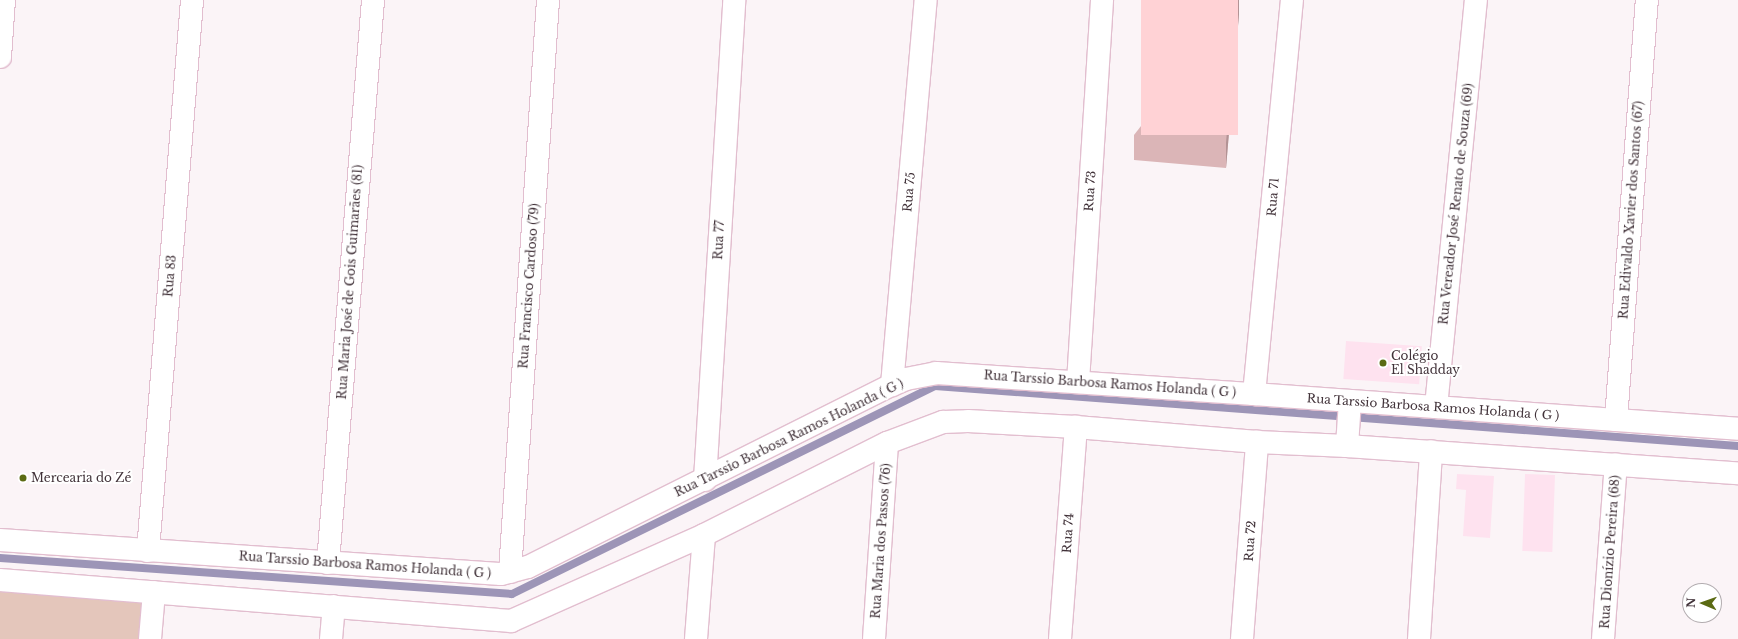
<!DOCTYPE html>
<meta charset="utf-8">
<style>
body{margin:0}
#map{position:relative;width:1738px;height:639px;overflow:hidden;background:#fbf4f7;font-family:"Libre Baskerville",serif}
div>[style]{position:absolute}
.built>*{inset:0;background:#fee2ef;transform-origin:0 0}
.green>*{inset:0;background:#e4c6bb}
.stream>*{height:8px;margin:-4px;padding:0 4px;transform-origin:4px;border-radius:4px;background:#9d95b7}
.roads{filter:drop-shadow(1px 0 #e2becf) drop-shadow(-1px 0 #e2becf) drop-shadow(0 1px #e2becf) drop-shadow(0 -1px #e2becf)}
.minor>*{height:22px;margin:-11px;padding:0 11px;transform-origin:11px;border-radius:11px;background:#fff}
.wall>*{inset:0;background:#dbb5b7}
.shaded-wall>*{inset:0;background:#b29395}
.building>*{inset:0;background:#ffd2d5;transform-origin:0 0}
.dots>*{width:11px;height:11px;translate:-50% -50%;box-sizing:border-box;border:2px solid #fff;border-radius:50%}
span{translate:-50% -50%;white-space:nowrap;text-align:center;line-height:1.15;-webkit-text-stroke:4px #fff;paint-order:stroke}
.street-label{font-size:12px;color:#413239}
.poi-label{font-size:12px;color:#413239}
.left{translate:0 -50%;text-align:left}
.north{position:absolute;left:1682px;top:583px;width:40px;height:40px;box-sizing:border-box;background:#fff;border:1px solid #b3adb0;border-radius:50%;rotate:272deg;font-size:11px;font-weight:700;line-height:16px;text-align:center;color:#413239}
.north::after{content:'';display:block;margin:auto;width:14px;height:18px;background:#5b6a13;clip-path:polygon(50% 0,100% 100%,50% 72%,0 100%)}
</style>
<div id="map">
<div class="built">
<i style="left:1346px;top:341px;width:76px;height:38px;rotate:4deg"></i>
<i style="clip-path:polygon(1457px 474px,1494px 476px,1490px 538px,1463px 536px,1466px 490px,1456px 489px)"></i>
<i style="left:1555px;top:475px;width:77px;height:30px;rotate:92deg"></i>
</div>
<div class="green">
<i style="clip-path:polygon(0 591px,142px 600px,139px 639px,0 639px)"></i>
</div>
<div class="stream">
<i style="left:0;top:558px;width:513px;rotate:4.02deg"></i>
<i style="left:512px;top:594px;width:471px;rotate:-26.2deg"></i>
<i style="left:935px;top:386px;width:805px;rotate:4.27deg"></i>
</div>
<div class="roads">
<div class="minor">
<i style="left:0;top:57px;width:57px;rotate:-86deg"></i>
<i style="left:1078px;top:382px;width:383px;rotate:-86.4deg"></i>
<i style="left:892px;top:385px;width:386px;rotate:-85deg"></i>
<i style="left:1254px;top:394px;width:396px;rotate:-84.5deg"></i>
<i style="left:1436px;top:407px;width:409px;rotate:-84.4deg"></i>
<i style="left:1616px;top:420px;width:421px;rotate:-85.8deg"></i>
<i style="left:1347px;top:446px;width:45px;rotate:-86.2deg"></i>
<i style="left:705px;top:480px;width:481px;rotate:-86.5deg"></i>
<i style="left:0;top:540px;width:502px;rotate:3.88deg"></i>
<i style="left:501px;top:574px;width:28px;rotate:-15deg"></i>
<i style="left:528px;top:567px;width:407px;rotate:-26.6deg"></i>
<i style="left:892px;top:385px;width:15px;rotate:-23deg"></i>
<i style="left:906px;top:379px;width:31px;rotate:-11deg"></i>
<i style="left:936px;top:373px;width:319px;rotate:3.8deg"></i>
<i style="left:1254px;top:394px;width:485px;rotate:4.1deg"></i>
<i style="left:148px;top:551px;width:553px;rotate:-85.43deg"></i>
<i style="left:328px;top:563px;width:565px;rotate:-85.43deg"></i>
<i style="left:510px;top:572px;width:573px;rotate:-86.2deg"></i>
<i style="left:0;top:580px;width:513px;rotate:4.59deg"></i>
<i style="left:511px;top:621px;width:211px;rotate:-24deg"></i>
<i style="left:704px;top:535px;width:205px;rotate:-26.7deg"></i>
<i style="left:887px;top:443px;width:60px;rotate:-20.6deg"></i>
<i style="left:943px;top:422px;width:25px;rotate:-2deg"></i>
<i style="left:968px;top:421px;width:108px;rotate:3.2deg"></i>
<i style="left:1076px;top:427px;width:182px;rotate:4.7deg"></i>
<i style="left:1257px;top:442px;width:90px;rotate:2.5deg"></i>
<i style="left:1347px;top:446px;width:392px;rotate:4deg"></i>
<i style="left:150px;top:639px;width:47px;rotate:-85.1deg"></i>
<i style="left:331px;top:639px;width:33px;rotate:-85deg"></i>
<i style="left:696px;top:639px;width:104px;rotate:-85.6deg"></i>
<i style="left:874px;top:639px;width:196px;rotate:-86.2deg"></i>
<i style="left:1060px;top:639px;width:213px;rotate:-85.7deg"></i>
<i style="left:1242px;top:639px;width:198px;rotate:-85.6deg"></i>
<i style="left:1419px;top:639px;width:188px;rotate:-86.3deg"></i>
<i style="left:1603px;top:639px;width:175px;rotate:-85.8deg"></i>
</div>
</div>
<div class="wall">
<i style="clip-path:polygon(1239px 0,1239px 14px,1226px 168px,1134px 160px,1134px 135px)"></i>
</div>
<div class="shaded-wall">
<i style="clip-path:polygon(1238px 0,1239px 0,1239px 14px,1226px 168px,1226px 143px)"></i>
</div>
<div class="building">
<i style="left:1141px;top:0;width:97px;height:135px"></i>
</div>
<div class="dots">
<i style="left:1383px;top:363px;background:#5b6a13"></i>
<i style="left:23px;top:478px;background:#5b6a13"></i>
</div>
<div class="street-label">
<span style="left:1090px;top:191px;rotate:-86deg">Rua 73</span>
<span style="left:909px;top:192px;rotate:-85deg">Rua 75</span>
<span style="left:1273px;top:197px;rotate:-85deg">Rua 71</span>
<span style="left:1456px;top:204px;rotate:-84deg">Rua Vereador José Renato de Souza (69)</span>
<span style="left:1631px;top:210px;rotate:-86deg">Rua Edivaldo Xavier dos Santos (67)</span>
<span style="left:719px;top:240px;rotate:-87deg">Rua 77</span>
<span style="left:170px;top:276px;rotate:-85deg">Rua 83</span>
<span style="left:350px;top:282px;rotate:-86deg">Rua Maria José de Gois Guimarães (81)</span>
<span style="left:529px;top:286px;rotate:-86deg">Rua Francisco Cardoso (79)</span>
<span style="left:1110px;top:384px;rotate:4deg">Rua Tarssio Barbosa Ramos Holanda ( G )</span>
<span style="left:1433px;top:407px;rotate:4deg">Rua Tarssio Barbosa Ramos Holanda ( G )</span>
<span style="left:789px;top:438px;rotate:-26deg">Rua Tarssio Barbosa Ramos Holanda ( G )</span>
<span style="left:1068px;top:533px;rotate:-86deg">Rua 74</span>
<span style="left:881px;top:541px;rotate:-86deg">Rua Maria dos Passos (76)</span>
<span style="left:1250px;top:541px;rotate:-86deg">Rua 72</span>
<span style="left:1610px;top:552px;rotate:-86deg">Rua Dionízio Pereira (68)</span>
<span style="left:365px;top:565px;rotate:4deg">Rua Tarssio Barbosa Ramos Holanda ( G )</span>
</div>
<div class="poi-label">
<span class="left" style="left:1391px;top:363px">Colégio<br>El Shadday</span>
<span class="left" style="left:31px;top:478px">Mercearia do Zé</span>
</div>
<div class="north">N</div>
</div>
